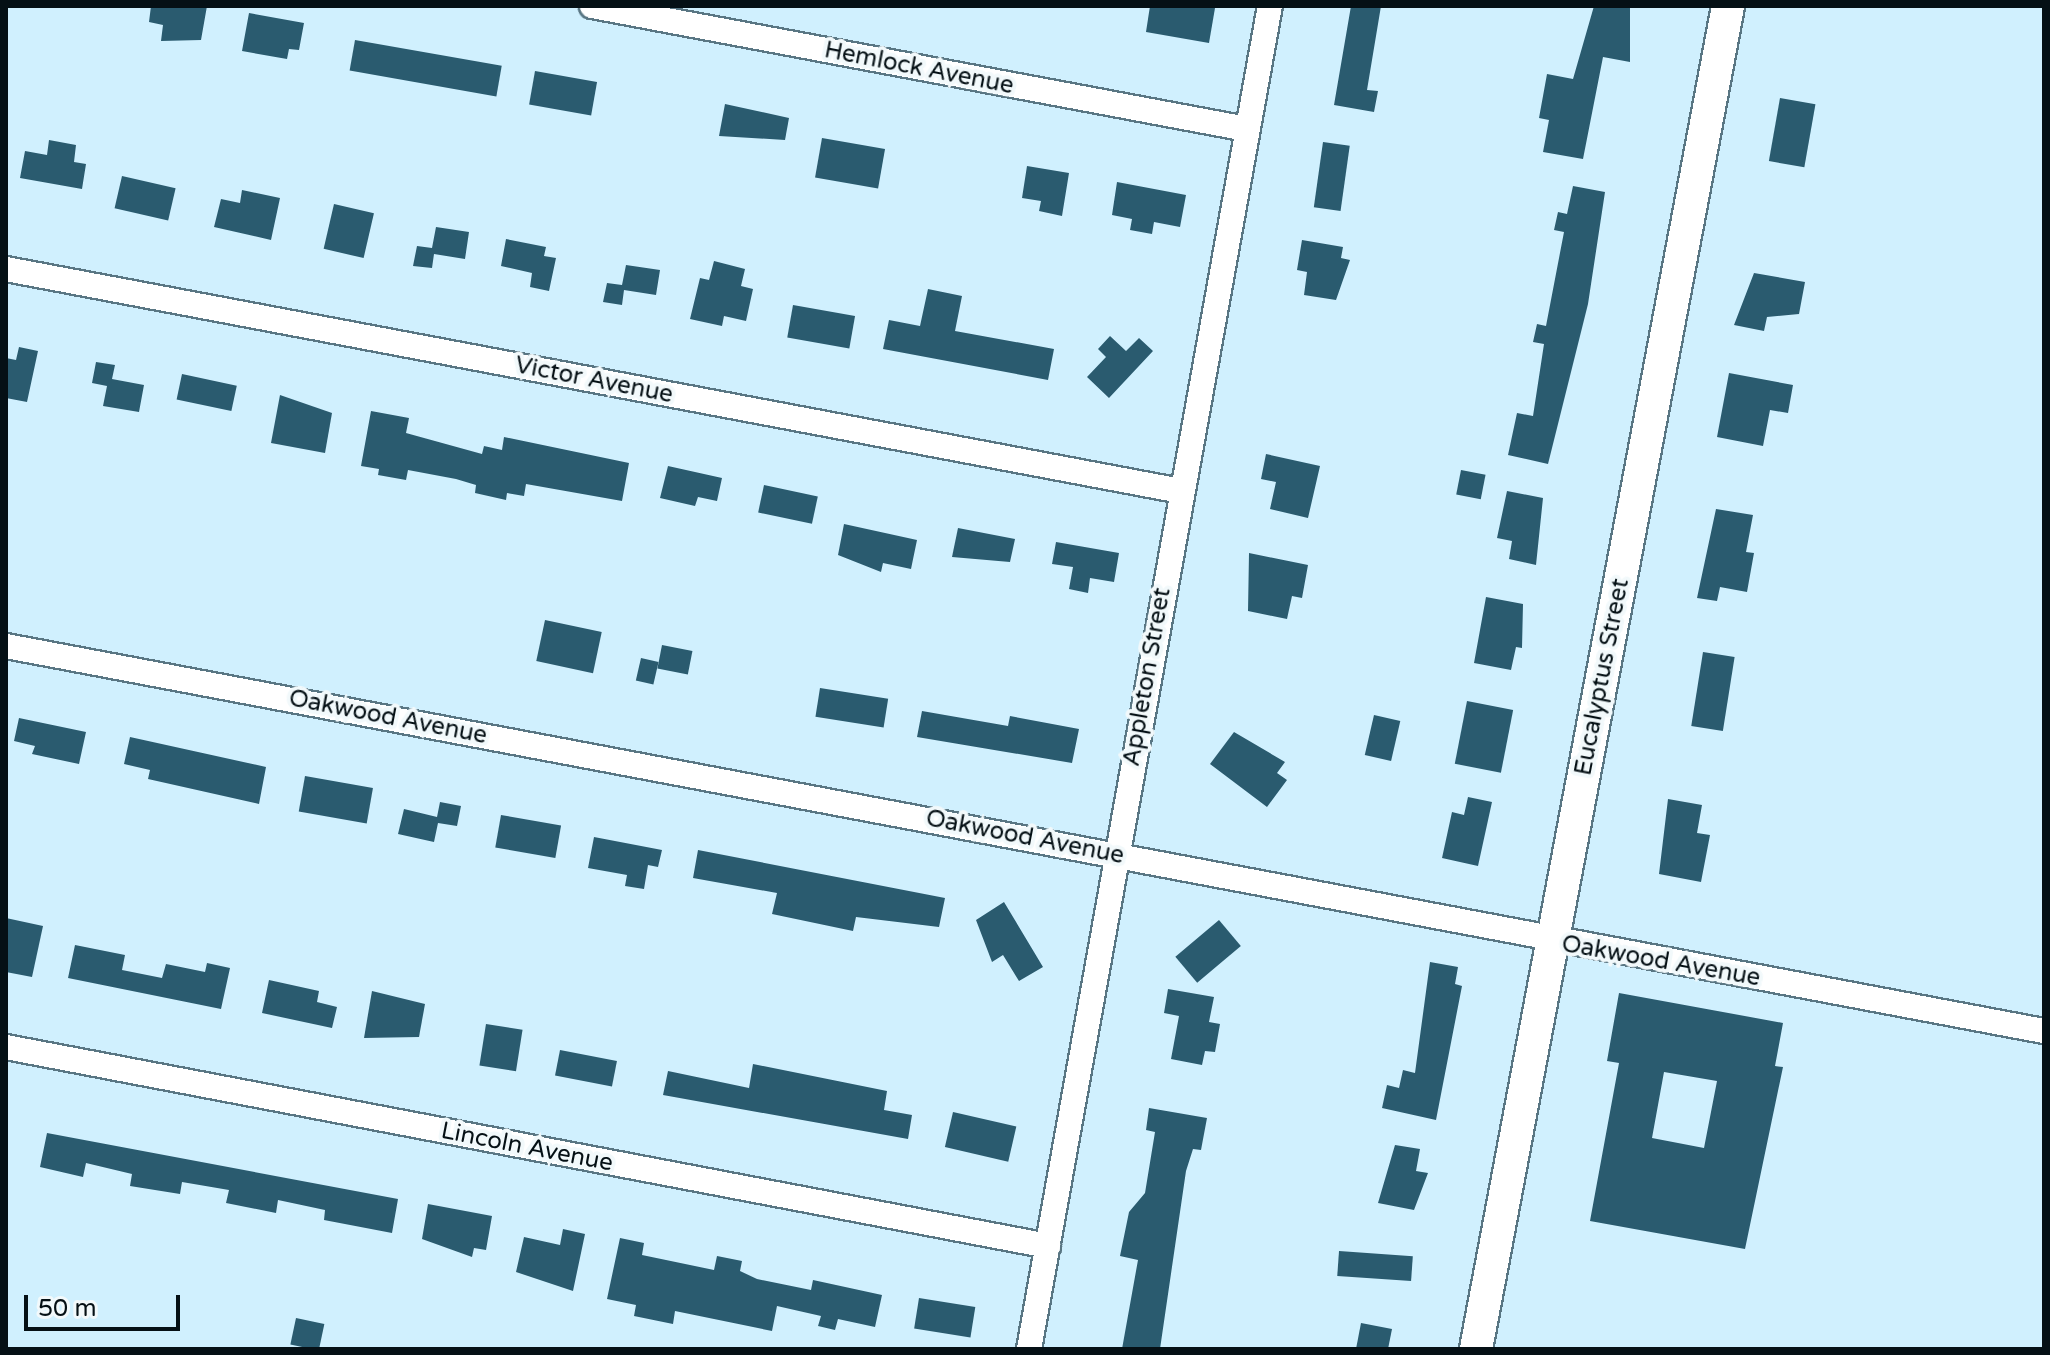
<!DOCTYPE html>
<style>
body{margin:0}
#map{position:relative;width:2050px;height:1355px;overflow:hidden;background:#d0f0fe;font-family:"Varela Round",sans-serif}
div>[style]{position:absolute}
.building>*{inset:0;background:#2a5b6f;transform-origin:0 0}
.roads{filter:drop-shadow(2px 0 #597683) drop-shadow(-2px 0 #597683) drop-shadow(0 2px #597683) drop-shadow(0 -2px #597683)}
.street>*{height:24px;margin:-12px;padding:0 12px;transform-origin:12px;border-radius:12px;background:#fff}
.secondary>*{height:32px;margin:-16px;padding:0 16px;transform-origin:16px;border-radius:16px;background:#fff}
span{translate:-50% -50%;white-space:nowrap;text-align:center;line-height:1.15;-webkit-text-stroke:8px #f2f9fb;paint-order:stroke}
.street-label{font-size:24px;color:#051015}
.frame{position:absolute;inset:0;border:8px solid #051015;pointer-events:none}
.scale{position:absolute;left:24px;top:1295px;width:156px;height:36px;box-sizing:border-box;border:4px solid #051015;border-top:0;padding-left:10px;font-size:24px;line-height:28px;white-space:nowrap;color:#051015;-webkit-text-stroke:6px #f2f9fb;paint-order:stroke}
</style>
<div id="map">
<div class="building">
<i style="clip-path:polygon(151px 6px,207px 6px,201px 40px,161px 41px,163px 25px,149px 22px)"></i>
<i style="clip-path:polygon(1150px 6px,1215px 8px,1209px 43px,1146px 32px)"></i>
<i style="clip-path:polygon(1351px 6px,1381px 6px,1367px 90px,1378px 91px,1374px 112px,1334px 105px)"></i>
<i style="clip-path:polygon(1594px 6px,1630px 6px,1630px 62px,1603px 57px,1583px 159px,1543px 152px,1549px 120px,1539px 118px,1547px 74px,1573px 79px)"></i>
<i style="clip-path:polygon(249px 13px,304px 23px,299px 50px,289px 49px,287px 59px,242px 51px)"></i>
<i style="left:355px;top:40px;width:149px;height:31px;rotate:10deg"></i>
<i style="left:535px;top:71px;width:63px;height:34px;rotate:10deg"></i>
<i style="left:1780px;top:98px;width:36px;height:64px;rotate:10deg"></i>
<i style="clip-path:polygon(725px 104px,789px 118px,785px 140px,719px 136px)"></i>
<i style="left:822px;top:138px;width:64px;height:40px;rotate:10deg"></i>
<i style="clip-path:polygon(49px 140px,76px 145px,74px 162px,86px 164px,82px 189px,20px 178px,25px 151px,47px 155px)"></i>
<i style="left:1323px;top:142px;width:27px;height:66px;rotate:8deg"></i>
<i style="clip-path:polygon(1027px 166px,1069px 173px,1062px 216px,1039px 211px,1041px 201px,1022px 198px)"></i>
<i style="left:122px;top:176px;width:55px;height:33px;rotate:13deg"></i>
<i style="clip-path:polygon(1117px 182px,1186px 195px,1180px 227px,1154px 222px,1152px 234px,1130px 230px,1132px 219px,1112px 215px)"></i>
<i style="clip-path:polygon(1573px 186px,1605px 192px,1588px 304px,1548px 464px,1508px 455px,1517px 413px,1533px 416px,1544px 344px,1533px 342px,1537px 324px,1546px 326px,1564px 232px,1554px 230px,1558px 212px,1567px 214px)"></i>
<i style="clip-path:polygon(242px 190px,280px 198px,271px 240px,214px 227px,221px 199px,240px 203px)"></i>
<i style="left:334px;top:204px;width:41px;height:46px;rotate:13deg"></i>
<i style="clip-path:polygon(436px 227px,469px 232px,465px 259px,434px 254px,432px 268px,413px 266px,417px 246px,432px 248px)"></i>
<i style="clip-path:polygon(506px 239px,546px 247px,544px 256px,556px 258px,549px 291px,530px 287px,532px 273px,501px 266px)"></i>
<i style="clip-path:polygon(1302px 240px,1343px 247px,1341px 258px,1350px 260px,1336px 300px,1304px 295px,1307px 272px,1297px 270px)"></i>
<i style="clip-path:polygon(714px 261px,745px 269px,741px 286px,753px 289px,746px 321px,724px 316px,722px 326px,690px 319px,700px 278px,709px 280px)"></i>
<i style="clip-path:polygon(626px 265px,660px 270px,656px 295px,624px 290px,622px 305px,603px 302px,607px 283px,622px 285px)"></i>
<i style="clip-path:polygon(1754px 273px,1805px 282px,1799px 314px,1767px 317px,1764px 331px,1734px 325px)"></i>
<i style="clip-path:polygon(928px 289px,962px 296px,955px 331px,1054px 349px,1048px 380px,883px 349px,889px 320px,920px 326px)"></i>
<i style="left:793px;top:305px;width:63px;height:33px;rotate:10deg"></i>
<i style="clip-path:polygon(1110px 336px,1126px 351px,1139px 338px,1153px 351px,1109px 398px,1087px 377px,1106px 357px,1098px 349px)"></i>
<i style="clip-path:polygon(19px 347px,38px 351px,27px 402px,6px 398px,6px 358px,16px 360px)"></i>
<i style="clip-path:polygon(96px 362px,115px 365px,112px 379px,144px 385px,139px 412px,103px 406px,107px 386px,92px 383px)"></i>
<i style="clip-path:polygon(1729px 373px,1793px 385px,1788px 413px,1770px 410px,1763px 446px,1717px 437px)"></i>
<i style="left:182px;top:374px;width:56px;height:26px;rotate:12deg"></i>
<i style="clip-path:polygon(280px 395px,332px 413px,325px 453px,271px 443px)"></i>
<i style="clip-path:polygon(371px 411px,409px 418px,406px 433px,482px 454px,484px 446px,502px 450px,504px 437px,629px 463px,622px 501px,526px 484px,524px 496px,507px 493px,506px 500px,475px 493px,476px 485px,456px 479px,408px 470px,406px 480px,378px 475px,379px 469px,361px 466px)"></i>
<i style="clip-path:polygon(1266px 454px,1320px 466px,1308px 518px,1270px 509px,1276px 482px,1261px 479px)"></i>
<i style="clip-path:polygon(668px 466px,722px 478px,717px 501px,698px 497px,695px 506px,660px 498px)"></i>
<i style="left:1461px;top:470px;width:25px;height:25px;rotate:11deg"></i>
<i style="left:764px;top:485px;width:55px;height:28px;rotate:12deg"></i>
<i style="clip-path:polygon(1507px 491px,1543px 498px,1536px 565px,1509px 559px,1512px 541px,1497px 538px)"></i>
<i style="clip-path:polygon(1716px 509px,1753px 515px,1746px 552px,1754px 553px,1747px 592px,1720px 587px,1717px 601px,1697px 598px)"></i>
<i style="clip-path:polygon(844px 524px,917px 540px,911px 569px,883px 563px,881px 572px,838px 555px)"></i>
<i style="clip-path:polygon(958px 528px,1015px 539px,1010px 562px,952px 557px)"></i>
<i style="clip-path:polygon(1056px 542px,1119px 553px,1114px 582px,1090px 578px,1088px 593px,1069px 589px,1073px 567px,1052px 564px)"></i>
<i style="clip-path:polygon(1249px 553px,1308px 565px,1302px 598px,1292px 596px,1287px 619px,1248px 611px)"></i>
<i style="clip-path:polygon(1486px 597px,1523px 604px,1522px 648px,1516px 647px,1511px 670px,1474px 663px)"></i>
<i style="left:545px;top:620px;width:58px;height:42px;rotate:12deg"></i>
<i style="left:662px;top:645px;width:31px;height:24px;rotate:11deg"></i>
<i style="left:1703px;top:652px;width:32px;height:75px;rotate:9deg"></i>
<i style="left:641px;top:658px;width:18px;height:23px;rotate:13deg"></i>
<i style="left:820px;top:688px;width:69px;height:29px;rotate:9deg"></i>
<i style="left:1467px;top:701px;width:47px;height:64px;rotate:11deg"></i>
<i style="clip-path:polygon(922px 711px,1008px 726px,1010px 716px,1079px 729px,1072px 763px,917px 737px)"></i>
<i style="left:1374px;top:715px;width:27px;height:41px;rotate:13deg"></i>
<i style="clip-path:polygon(19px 718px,86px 732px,79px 764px,32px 754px,35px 746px,14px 741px)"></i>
<i style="clip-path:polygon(1234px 732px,1285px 762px,1277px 773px,1287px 780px,1267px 807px,1210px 764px)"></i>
<i style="clip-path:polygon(130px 737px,266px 767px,259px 804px,148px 779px,150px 770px,124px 764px)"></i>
<i style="left:305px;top:776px;width:69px;height:36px;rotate:10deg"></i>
<i style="clip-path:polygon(1468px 797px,1492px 802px,1478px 866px,1442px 858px,1452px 812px,1464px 815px)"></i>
<i style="clip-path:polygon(1668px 799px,1702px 805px,1697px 833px,1710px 835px,1701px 882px,1659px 874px)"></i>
<i style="clip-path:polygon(440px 802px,461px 806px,457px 826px,438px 823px,434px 842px,398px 834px,404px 809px,437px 817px)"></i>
<i style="left:501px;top:815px;width:61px;height:33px;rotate:10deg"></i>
<i style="clip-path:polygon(594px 837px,662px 850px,658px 867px,648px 865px,644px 889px,625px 886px,627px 875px,588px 868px)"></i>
<i style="clip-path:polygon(698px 850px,945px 898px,939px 927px,856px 917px,853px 931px,772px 914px,777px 893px,693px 878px)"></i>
<i style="clip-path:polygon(1004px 902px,1043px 967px,1019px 981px,1003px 955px,992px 962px,976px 920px)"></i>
<i style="clip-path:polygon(6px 918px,43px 926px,32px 977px,6px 972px)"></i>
<i style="left:1219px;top:920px;width:34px;height:57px;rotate:50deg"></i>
<i style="clip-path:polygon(75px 945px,125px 955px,122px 970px,162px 978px,166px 964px,205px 972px,207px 963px,230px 968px,221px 1009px,68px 978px)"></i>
<i style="clip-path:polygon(1430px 962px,1458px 967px,1455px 984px,1462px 986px,1436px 1120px,1382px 1108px,1387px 1085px,1399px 1088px,1403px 1070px,1415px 1073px)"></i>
<i style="clip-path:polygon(269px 980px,319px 991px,317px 1002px,337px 1007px,332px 1028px,262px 1013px)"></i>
<i style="clip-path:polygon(1168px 989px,1214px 997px,1209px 1022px,1220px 1024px,1215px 1052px,1205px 1051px,1202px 1065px,1171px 1059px,1179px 1016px,1164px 1013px)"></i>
<i style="clip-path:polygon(372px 991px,425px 1004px,419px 1037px,364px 1038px)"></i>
<i style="clip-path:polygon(evenodd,1619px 993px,1783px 1023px,1775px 1066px,1783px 1067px,1745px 1249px,1590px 1221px,1619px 1063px,1607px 1061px,1619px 993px,1664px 1072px,1717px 1081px,1704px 1148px,1652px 1138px,1664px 1072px)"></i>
<i style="left:486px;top:1024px;width:37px;height:42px;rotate:9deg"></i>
<i style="left:560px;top:1050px;width:58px;height:26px;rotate:11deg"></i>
<i style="clip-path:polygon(753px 1064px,887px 1091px,884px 1110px,912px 1115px,908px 1139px,663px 1095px,668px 1071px,749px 1088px)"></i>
<i style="clip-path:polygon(1149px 1108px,1207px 1118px,1201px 1150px,1193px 1149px,1186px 1171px,1160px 1349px,1122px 1349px,1138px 1260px,1120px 1256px,1129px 1212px,1145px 1193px,1155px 1132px,1146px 1130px)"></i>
<i style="left:953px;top:1112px;width:65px;height:36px;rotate:13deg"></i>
<i style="clip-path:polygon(47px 1133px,398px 1199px,392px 1233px,324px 1220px,325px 1210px,278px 1200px,276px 1213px,226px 1203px,229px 1190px,182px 1182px,180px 1194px,130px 1186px,132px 1174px,86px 1163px,83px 1177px,40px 1167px)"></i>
<i style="clip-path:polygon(1395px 1145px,1420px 1149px,1416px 1171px,1428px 1173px,1414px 1210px,1378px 1203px)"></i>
<i style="clip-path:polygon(428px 1204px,492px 1216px,486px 1250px,474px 1248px,472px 1257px,422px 1239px)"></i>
<i style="clip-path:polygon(563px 1229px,585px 1234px,573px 1291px,516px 1272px,524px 1237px,560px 1245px)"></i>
<i style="clip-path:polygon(620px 1238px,644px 1243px,642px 1255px,714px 1270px,717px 1256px,742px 1261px,740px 1271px,757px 1279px,811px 1290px,813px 1280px,882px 1295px,875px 1327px,838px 1319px,835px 1330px,818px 1326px,821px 1316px,777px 1306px,772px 1331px,675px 1311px,673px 1324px,634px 1316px,636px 1305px,607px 1299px)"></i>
<i style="left:1339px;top:1251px;width:74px;height:25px;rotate:4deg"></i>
<i style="left:919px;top:1298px;width:57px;height:31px;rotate:9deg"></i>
<i style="left:296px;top:1318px;width:29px;height:27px;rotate:12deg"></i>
<i style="clip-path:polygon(1361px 1323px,1392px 1329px,1388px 1349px,1356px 1349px)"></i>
</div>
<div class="roads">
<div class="street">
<i style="left:592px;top:6px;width:666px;rotate:10.64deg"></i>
<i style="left:6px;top:269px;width:1196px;rotate:10.7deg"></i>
<i style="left:6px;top:646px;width:2074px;rotate:10.7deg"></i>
<i style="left:6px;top:1047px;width:1061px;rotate:10.81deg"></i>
<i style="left:1029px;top:1349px;width:1364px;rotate:-79.83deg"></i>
</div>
<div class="secondary">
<i style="left:1476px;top:1349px;width:1366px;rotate:-79.37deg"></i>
</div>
</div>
<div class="street-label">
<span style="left:919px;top:68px;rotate:11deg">Hemlock Avenue</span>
<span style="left:594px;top:380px;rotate:11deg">Victor Avenue</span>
<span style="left:1147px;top:677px;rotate:-80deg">Appleton Street</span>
<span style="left:1602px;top:677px;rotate:-79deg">Eucalyptus Street</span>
<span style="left:388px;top:717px;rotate:11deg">Oakwood Avenue</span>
<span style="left:1025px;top:837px;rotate:11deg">Oakwood Avenue</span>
<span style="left:1661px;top:961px;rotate:10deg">Oakwood Avenue</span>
<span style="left:527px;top:1147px;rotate:11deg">Lincoln Avenue</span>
</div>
<div class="frame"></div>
<div class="scale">50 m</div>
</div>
